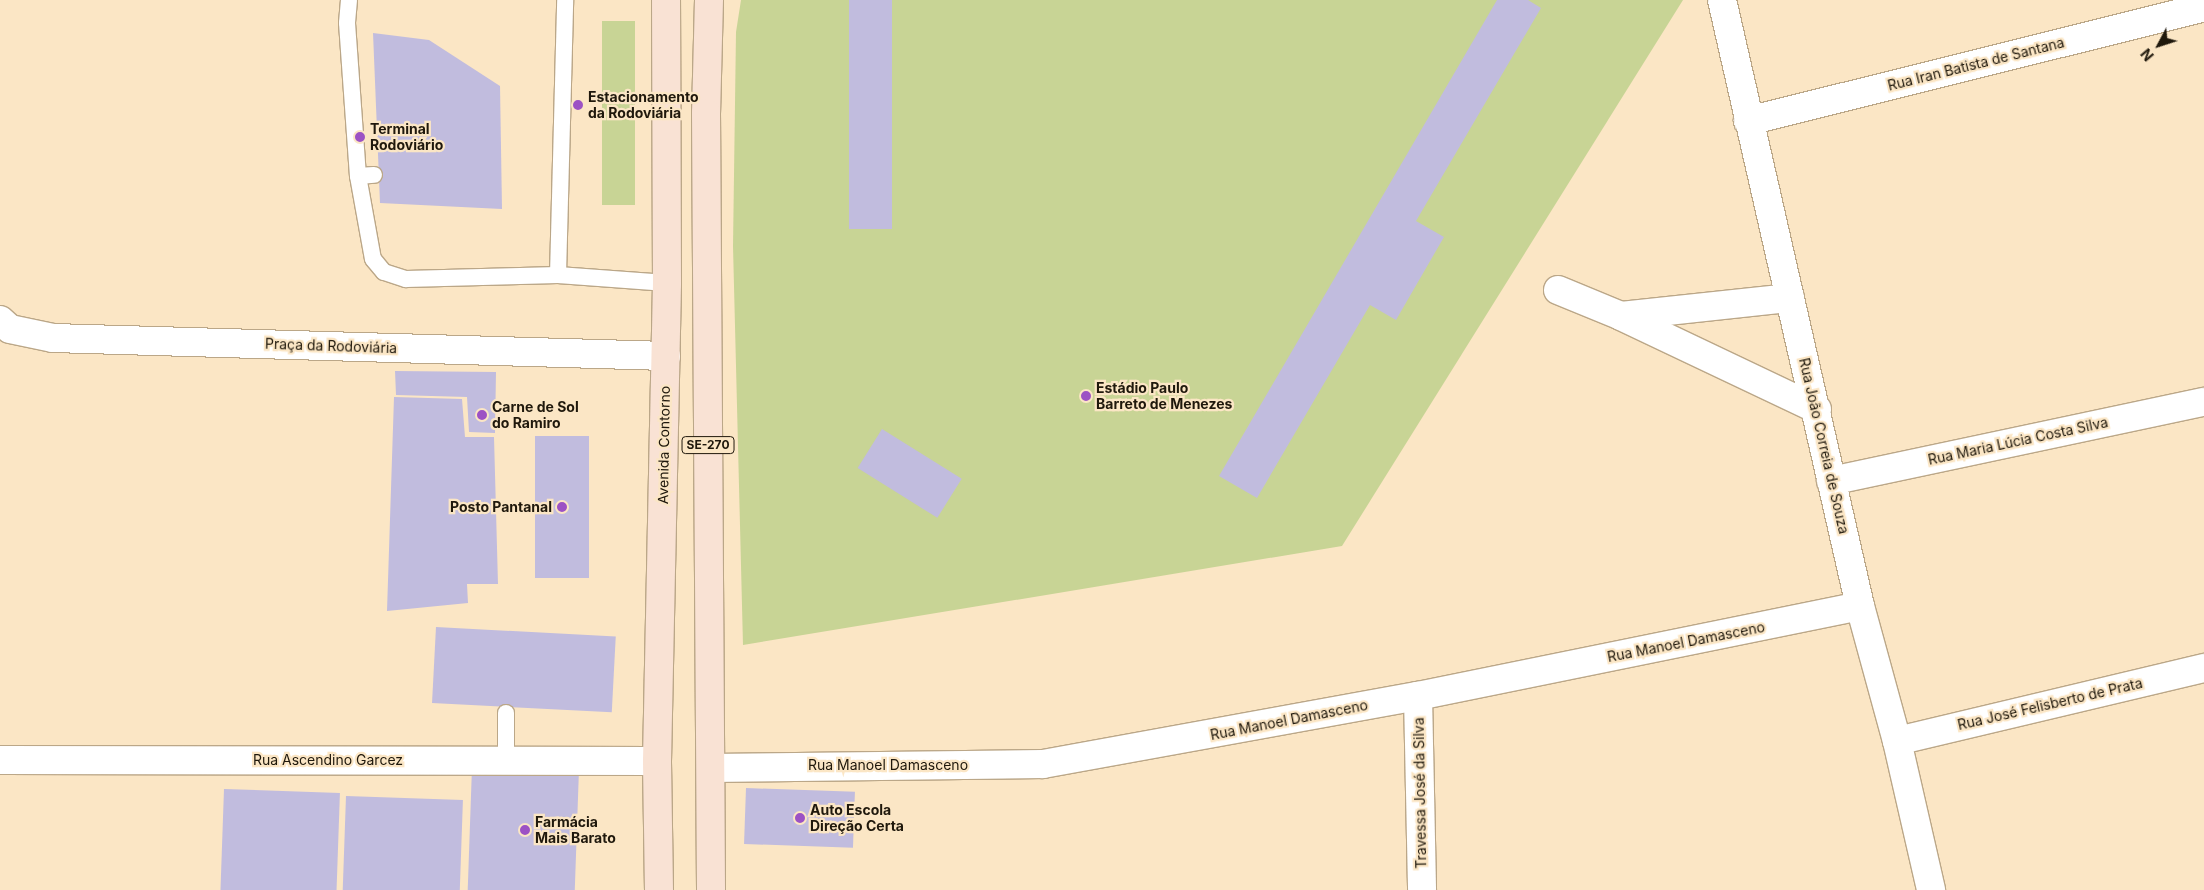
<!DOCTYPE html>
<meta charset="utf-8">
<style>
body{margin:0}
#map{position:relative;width:2204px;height:890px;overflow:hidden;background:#fbe6c5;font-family:Inter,sans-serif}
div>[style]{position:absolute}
.green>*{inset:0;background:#c8d495;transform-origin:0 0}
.building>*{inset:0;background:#c1bcde;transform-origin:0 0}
.roads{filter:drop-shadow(1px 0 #bba788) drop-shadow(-1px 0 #bba788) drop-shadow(0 1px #bba788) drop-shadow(0 -1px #bba788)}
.service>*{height:16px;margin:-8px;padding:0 8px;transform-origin:8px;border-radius:8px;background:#fff}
.minor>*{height:28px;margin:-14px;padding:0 14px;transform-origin:14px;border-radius:14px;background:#fff}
.primary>*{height:28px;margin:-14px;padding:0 14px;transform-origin:14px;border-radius:14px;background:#f9e2d4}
.dots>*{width:14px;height:14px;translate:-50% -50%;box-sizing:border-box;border:2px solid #fbe6c5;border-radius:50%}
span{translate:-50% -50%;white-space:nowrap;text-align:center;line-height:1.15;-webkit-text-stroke:4.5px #fbe6c5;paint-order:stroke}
.shield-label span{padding:1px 4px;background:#fbe6c5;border:1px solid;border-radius:4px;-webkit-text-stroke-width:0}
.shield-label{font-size:12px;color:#1f180c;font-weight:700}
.street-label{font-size:14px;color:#1f180c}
.poi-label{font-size:14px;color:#1f180c;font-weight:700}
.left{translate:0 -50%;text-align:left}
.right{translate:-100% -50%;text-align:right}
.north{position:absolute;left:2134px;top:20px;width:50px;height:50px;-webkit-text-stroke:4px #fbe6c5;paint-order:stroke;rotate:230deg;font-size:14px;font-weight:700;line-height:20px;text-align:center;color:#1f180c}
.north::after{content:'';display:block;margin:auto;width:18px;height:22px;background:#1f180c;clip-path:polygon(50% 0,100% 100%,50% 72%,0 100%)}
</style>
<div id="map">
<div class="green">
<i style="clip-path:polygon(741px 0,1683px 0,1342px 546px,743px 645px,733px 246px,736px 32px)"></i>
<i style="left:602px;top:21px;width:33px;height:184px"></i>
</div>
<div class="building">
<i style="left:849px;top:0;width:43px;height:229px"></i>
<i style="clip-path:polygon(1497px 0,1528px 0,1541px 8px,1416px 221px,1444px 237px,1396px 320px,1370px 305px,1257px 498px,1219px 476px)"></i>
<i style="clip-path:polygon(373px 33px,429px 40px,500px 86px,502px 209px,380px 203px)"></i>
<i style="clip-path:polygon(395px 371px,496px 372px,495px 433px,469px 432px,467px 397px,396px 395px)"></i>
<i style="clip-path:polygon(394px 397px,462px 399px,465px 437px,494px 437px,498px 584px,467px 584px,468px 603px,387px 611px)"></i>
<i style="left:882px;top:429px;width:94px;height:46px;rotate:32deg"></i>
<i style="left:535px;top:436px;width:54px;height:142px"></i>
<i style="left:436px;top:627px;width:180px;height:76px;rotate:3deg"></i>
<i style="left:472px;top:767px;width:107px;height:123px;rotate:2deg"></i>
<i style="left:746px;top:788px;width:109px;height:56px;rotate:2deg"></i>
<i style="left:224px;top:789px;width:116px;height:101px;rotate:2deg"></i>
<i style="left:346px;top:796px;width:117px;height:94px;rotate:2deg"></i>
</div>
<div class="roads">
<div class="service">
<i style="left:349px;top:0;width:23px;rotate:95deg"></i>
<i style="left:347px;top:23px;width:153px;rotate:85.9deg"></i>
<i style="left:358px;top:176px;width:84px;rotate:79.8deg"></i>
<i style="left:373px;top:259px;width:17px;rotate:50deg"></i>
<i style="left:384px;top:272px;width:23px;rotate:18deg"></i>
<i style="left:406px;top:279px;width:152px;rotate:-1.5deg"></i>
<i style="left:558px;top:275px;width:109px;rotate:4.2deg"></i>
<i style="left:358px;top:176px;width:16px;rotate:-4deg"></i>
<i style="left:558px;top:275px;width:275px;rotate:-88.5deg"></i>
<i style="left:506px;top:761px;width:48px;rotate:-90deg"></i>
</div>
<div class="minor">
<i style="left:1722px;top:0;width:622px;rotate:77.17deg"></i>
<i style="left:1860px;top:606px;width:140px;rotate:74.7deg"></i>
<i style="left:1897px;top:741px;width:153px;rotate:77.1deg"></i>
<i style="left:1748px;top:121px;width:470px;rotate:-14deg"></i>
<i style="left:1558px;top:290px;width:68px;rotate:22.4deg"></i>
<i style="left:1621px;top:316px;width:217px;rotate:25.4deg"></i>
<i style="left:1621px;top:316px;width:170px;rotate:-6.1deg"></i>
<i style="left:0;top:320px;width:13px;rotate:42deg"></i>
<i style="left:10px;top:329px;width:44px;rotate:11.8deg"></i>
<i style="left:53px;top:338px;width:613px;rotate:1.68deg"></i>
<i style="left:1831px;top:481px;width:381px;rotate:-12deg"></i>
<i style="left:1418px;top:696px;width:194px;rotate:88.8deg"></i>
<i style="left:1897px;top:741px;width:316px;rotate:-13.4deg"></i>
<i style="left:0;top:760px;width:657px;rotate:0.09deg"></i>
<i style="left:711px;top:768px;width:332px;rotate:-0.7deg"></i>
<i style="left:1043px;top:764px;width:381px;rotate:-10.3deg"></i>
<i style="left:1418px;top:696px;width:451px;rotate:-11.5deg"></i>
</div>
<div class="primary">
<i style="left:709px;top:0;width:113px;rotate:91.5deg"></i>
<i style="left:706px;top:113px;width:777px;rotate:89.63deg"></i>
<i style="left:659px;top:890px;width:129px;rotate:-90.9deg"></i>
<i style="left:657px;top:761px;width:478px;rotate:-88.8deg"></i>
<i style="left:667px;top:283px;width:283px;rotate:-90.2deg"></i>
</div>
</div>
<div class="dots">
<i style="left:578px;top:105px;background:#9c52c4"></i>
<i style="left:360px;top:137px;background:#9c52c4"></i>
<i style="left:1086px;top:396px;background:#9c52c4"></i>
<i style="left:482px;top:415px;background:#9c52c4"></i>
<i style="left:562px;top:507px;background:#9c52c4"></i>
<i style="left:800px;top:818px;background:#9c52c4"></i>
<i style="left:525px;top:830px;background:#9c52c4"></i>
</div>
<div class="shield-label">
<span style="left:708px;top:445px">SE-270</span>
</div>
<div class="street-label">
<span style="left:1976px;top:64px;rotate:-14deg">Rua Iran Batista de Santana</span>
<span style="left:331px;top:346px;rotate:2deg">Praça da Rodoviária</span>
<span style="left:2018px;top:441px;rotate:-12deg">Rua Maria Lúcia Costa Silva</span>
<span style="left:664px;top:445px;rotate:-89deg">Avenida Contorno</span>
<span style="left:1824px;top:446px;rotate:77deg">Rua João Correia de Souza</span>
<span style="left:1686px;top:642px;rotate:-11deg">Rua Manoel Damasceno</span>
<span style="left:2050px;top:704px;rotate:-13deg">Rua José Felisberto de Prata</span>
<span style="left:1289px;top:720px;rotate:-11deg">Rua Manoel Damasceno</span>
<span style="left:328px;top:760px">Rua Ascendino Garcez</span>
<span style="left:888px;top:765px">Rua Manoel Damasceno</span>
<span style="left:1420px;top:793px;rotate:-91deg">Travessa José da Silva</span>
</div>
<div class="poi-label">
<span class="left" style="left:588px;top:105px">Estacionamento<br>da Rodoviária</span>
<span class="left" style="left:370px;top:137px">Terminal<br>Rodoviário</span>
<span class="left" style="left:1096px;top:396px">Estádio Paulo<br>Barreto de Menezes</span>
<span class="left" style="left:492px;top:415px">Carne de Sol<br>do Ramiro</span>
<span class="right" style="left:552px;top:507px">Posto Pantanal</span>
<span class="left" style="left:810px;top:818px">Auto Escola<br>Direção Certa</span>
<span class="left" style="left:535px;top:830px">Farmácia<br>Mais Barato</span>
</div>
<div class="north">N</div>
</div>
